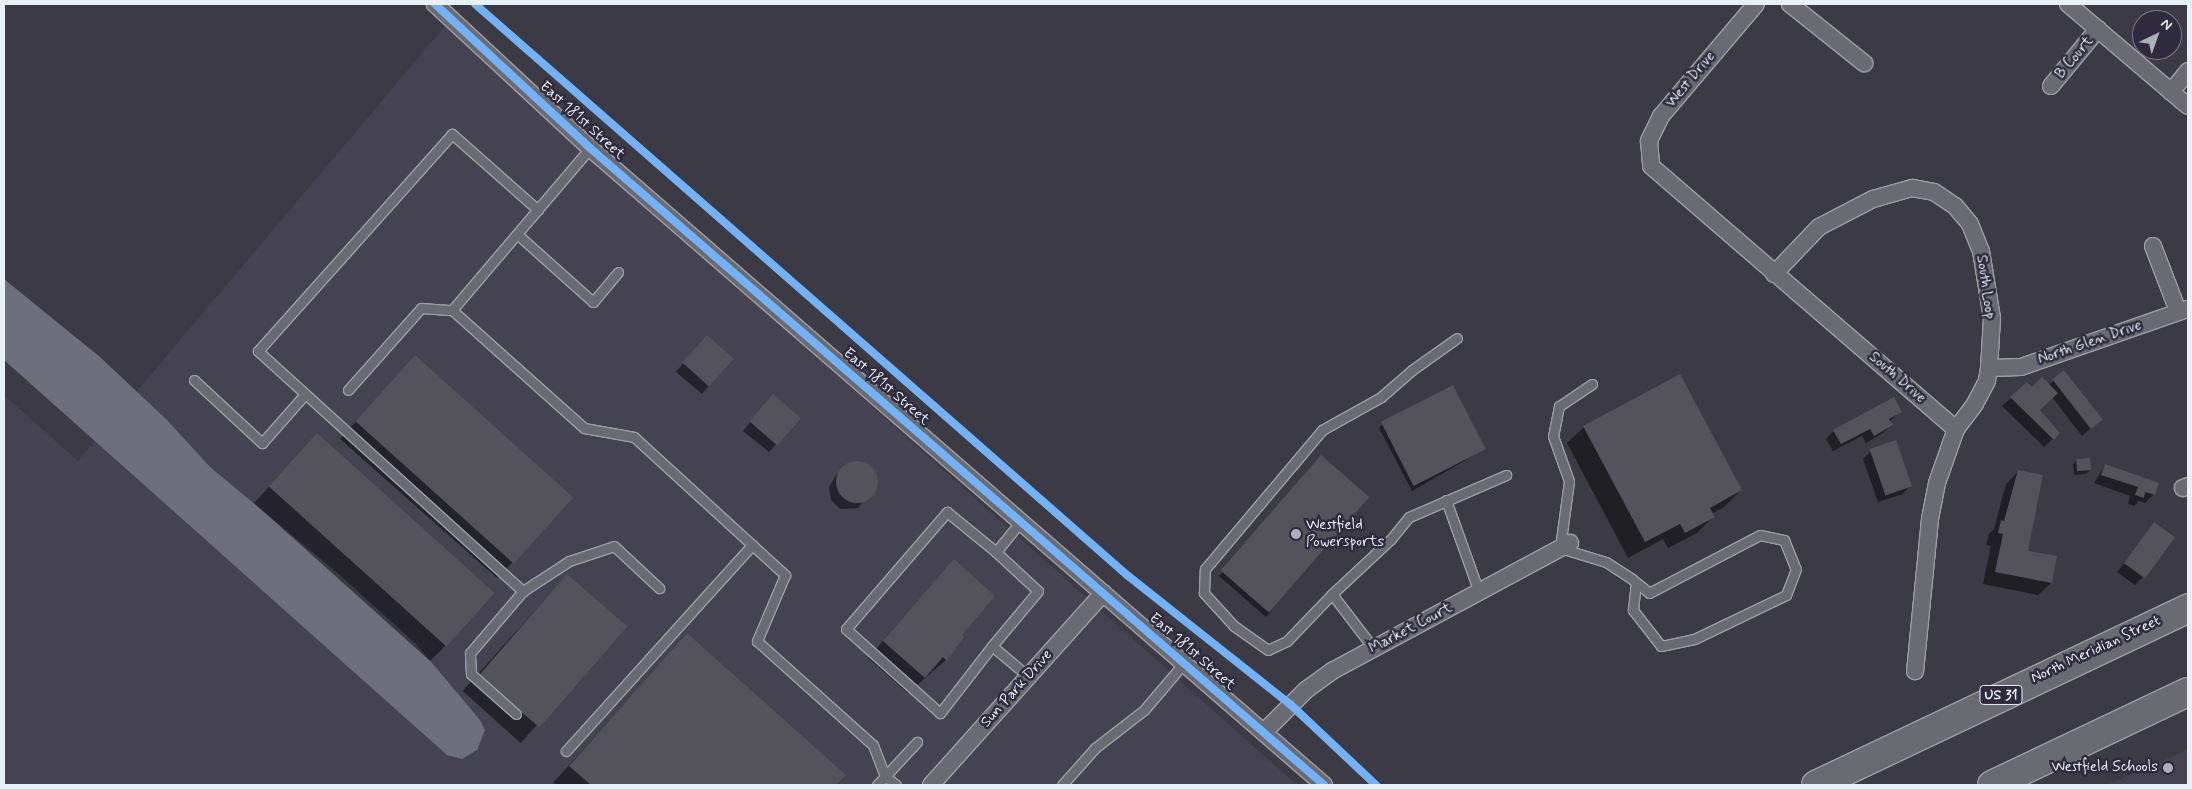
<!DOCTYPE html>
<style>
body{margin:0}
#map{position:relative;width:2192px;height:789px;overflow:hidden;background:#3c3a44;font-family:Mynerve,sans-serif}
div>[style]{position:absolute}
.built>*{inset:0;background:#454252}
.water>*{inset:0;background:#6e6f7c}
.shadow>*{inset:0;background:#0007;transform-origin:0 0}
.building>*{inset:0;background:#54525a;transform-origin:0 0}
.round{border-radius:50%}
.roads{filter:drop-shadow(1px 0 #9d9ea4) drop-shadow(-1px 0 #9d9ea4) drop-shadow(0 1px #9d9ea4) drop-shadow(0 -1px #9d9ea4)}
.service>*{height:9px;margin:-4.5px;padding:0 4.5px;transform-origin:4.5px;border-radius:4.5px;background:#6a6b72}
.minor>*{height:16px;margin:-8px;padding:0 8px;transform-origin:8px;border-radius:8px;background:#6a6b72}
.motorway>*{height:28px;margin:-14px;padding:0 14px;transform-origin:14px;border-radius:14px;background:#6a6b72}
.cycleway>*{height:8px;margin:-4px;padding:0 4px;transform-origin:4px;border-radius:4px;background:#73b2f8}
.dots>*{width:14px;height:14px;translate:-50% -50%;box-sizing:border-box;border:2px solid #2f2a3d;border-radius:50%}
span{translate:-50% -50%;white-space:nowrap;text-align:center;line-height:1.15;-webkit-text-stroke:5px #2f2a3d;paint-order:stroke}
.shield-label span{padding:1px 4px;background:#2f2a3d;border:1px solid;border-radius:4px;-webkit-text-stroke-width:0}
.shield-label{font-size:14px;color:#e8f1f8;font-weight:700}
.street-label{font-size:15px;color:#e8f1f8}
.poi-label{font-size:15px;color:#e8f1f8}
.left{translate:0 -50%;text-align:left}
.right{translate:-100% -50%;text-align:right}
.frame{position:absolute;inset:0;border:5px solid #e8f1f8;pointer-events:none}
.north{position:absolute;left:2132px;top:10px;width:50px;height:50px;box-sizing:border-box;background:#2f2a3d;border:1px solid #797a88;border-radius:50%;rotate:42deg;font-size:14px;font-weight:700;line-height:20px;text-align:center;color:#e8f1f8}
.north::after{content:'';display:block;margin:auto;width:18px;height:22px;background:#acb1b9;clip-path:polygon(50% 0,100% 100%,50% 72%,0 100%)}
</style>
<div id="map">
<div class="built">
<i style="clip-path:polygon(445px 26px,1297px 785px,4px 785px,4px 395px,78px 461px)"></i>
<i style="clip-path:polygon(2188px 750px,2188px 785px,2106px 785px)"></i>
</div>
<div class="water">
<i style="clip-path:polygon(4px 279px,100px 357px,167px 420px,210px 467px,341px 576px,416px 644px,480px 720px,485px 730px,477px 750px,462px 759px,447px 755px,4px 360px)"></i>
</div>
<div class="shadow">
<i style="clip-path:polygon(698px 345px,732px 359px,702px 394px,676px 372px)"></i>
<i style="clip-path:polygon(415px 356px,513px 562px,497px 578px,340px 439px)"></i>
<i style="clip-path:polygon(2064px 372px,2101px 419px,2082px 436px,2052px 397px,2039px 410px,2059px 433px,2044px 447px,2002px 406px,2027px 384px,2032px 389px,2049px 385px)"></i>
<i style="clip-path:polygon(765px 404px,799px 418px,769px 452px,743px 431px)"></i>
<i style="clip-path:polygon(1900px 412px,1890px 421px,1892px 425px,1883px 433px,1866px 443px,1862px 436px,1833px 451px,1826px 439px,1834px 431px)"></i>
<i style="clip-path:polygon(1383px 424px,1485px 449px,1412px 491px,1379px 428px)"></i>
<i style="clip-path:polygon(1584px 427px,1741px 490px,1724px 507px,1711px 514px,1713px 517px,1697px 533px,1668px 548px,1663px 539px,1628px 558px,1567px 443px)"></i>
<i style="clip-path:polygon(317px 435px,446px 645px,430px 661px,254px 503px)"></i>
<i style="clip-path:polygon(1871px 451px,1911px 485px,1903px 494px,1878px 502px,1863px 459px)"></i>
<i style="clip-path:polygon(1317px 460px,1270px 613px,1266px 617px,1219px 576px)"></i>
<i style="clip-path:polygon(2077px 460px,2090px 470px,2086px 474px,2074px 475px,2073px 464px)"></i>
<i style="clip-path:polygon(851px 463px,864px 463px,874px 472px,877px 484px,858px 508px,840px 509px,831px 500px,829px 487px,836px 475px)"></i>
<i style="clip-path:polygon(2105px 465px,2158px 483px,2153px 495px,2145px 503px,2139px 501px,2134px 506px,2128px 504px,2130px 496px,2094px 483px)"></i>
<i style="clip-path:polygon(2018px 472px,2027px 552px,2051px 583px,2038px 595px,1983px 584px,1991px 546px,1986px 545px,1989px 534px,1994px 529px,2006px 484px)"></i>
<i style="clip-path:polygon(2155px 524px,2143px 577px,2135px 585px,2117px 572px)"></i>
<i style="clip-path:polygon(954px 561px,962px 638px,946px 660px,908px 693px,868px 658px)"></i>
<i style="left:567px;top:575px;width:78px;height:156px;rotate:42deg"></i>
<i style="clip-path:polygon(687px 635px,844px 775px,835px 785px,556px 785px,553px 783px)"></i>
</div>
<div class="building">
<i style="left:707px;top:335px;width:36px;height:37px;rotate:42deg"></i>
<i style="left:415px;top:355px;width:213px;height:89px;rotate:42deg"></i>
<i style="left:2064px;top:370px;width:63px;height:15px;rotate:52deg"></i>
<i style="clip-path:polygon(1680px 374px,1742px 490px,1710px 508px,1715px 517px,1685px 533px,1680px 524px,1645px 542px,1583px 426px)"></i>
<i style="clip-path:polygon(2042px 377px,2058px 393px,2040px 410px,2060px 433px,2054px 440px,2010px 397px,2027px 382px,2032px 387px)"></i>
<i style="left:1453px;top:385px;width:72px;height:81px;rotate:63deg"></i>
<i style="left:773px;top:394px;width:37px;height:36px;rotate:41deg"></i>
<i style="clip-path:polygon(1894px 397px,1902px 412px,1889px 419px,1893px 425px,1874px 436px,1870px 429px,1841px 444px,1833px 430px)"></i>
<i style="left:317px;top:433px;width:239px;height:72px;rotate:42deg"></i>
<i style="left:1896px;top:440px;width:49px;height:28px;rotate:71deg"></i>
<i style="left:1321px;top:455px;width:64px;height:153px;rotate:41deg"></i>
<i style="left:2090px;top:458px;width:12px;height:14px;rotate:85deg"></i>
<i class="round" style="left:836px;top:461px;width:42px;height:42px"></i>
<i style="clip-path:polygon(2105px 464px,2159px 483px,2155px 495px,2145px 492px,2144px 498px,2135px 495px,2138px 487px,2101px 475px)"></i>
<i style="clip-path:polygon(2018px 470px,2043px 475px,2028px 551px,2057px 556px,2052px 583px,1995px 572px,2003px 534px,1998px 533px,2001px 520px,2004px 521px)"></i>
<i style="left:2154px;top:522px;width:26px;height:51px;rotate:36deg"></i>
<i style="clip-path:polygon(954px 559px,995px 596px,962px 635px,964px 637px,947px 661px,943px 657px,925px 678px,883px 641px)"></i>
<i style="left:567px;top:574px;width:80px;height:134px;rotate:41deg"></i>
<i style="clip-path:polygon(687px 633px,846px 775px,836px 785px,591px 785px,569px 766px)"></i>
</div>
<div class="roads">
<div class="service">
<i style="left:590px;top:148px;width:213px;rotate:130.4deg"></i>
<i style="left:452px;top:310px;width:177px;rotate:41.8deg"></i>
<i style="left:584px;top:428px;width:51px;rotate:10.2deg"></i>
<i style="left:634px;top:437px;width:205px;rotate:42.4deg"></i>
<i style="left:785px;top:575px;width:72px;rotate:113deg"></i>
<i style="left:757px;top:641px;width:156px;rotate:41.9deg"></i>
<i style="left:873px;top:745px;width:33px;rotate:69deg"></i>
<i style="left:885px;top:776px;width:14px;rotate:39deg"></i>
<i style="left:538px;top:210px;width:115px;rotate:-138.5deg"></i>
<i style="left:452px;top:134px;width:291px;rotate:131.8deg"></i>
<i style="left:258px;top:351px;width:358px;rotate:42.2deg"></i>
<i style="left:523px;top:591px;width:55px;rotate:-33.1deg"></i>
<i style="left:569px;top:561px;width:47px;rotate:-18.4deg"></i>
<i style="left:614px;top:546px;width:62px;rotate:43deg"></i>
<i style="left:517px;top:234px;width:102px;rotate:41.8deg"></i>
<i style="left:593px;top:302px;width:39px;rotate:-50deg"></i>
<i style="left:194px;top:380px;width:93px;rotate:42.8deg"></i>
<i style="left:262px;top:443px;width:65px;rotate:-48.7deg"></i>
<i style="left:1592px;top:384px;width:40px;rotate:146deg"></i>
<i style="left:1559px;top:406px;width:31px;rotate:101deg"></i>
<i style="left:1553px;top:436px;width:48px;rotate:70.4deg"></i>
<i style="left:1569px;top:481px;width:68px;rotate:97.7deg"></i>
<i style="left:1560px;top:548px;width:48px;rotate:16.9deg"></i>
<i style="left:1606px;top:562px;width:31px;rotate:33deg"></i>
<i style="left:1632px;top:579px;width:22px;rotate:39deg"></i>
<i style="left:1649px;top:593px;width:125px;rotate:-27.6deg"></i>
<i style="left:1760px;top:535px;width:25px;rotate:12deg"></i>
<i style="left:1784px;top:540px;width:31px;rotate:68deg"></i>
<i style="left:1796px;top:569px;width:28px;rotate:111deg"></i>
<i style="left:1786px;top:595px;width:102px;rotate:154.4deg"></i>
<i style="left:1694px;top:639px;width:34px;rotate:168deg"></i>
<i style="left:1661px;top:646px;width:46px;rotate:-127.9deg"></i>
<i style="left:1633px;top:610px;width:27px;rotate:-84deg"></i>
<i style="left:348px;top:390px;width:110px;rotate:-48.3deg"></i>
<i style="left:421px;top:308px;width:31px;rotate:4deg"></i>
<i style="left:1446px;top:500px;width:98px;rotate:70.3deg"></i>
<i style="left:1021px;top:521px;width:40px;rotate:129deg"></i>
<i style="left:996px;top:552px;width:57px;rotate:42.9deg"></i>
<i style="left:1038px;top:591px;width:72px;rotate:129.9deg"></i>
<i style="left:992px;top:646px;width:48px;rotate:40deg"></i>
<i style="left:1332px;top:594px;width:81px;rotate:-43deg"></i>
<i style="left:1391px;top:539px;width:28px;rotate:-51deg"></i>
<i style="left:1409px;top:517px;width:106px;rotate:-23.4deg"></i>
<i style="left:992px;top:646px;width:85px;rotate:127.8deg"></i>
<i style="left:940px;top:713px;width:126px;rotate:-138.2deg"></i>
<i style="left:846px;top:629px;width:155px;rotate:-49.2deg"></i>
<i style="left:947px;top:512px;width:63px;rotate:39.2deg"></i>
<i style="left:1374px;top:649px;width:69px;rotate:-127.4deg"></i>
<i style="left:1332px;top:594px;width:65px;rotate:133.8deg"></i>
<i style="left:1287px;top:641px;width:21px;rotate:155deg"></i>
<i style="left:1268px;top:650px;width:42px;rotate:-144.8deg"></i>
<i style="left:1234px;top:626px;width:45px;rotate:-132.3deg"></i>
<i style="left:1204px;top:593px;width:24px;rotate:-88deg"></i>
<i style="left:1205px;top:569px;width:182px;rotate:-49.9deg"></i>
<i style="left:1322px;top:430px;width:68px;rotate:-29.2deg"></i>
<i style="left:1381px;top:397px;width:41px;rotate:-41.1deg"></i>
<i style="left:1412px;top:370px;width:55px;rotate:-35.4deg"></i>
<i style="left:516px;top:714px;width:60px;rotate:-138.4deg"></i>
<i style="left:471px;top:674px;width:21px;rotate:-93deg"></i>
<i style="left:470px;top:653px;width:82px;rotate:-49.5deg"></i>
<i style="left:566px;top:751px;width:278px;rotate:-47.9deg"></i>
<i style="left:877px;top:785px;width:59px;rotate:-47.1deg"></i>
<i style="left:1062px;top:785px;width:50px;rotate:-48.3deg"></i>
<i style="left:1095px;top:748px;width:62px;rotate:-37.8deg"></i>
<i style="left:1144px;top:710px;width:62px;rotate:-49.6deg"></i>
</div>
<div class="minor">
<i style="left:435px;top:4px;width:212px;rotate:42.9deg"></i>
<i style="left:590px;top:148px;width:972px;rotate:40.95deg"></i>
<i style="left:1756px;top:4px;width:147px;rotate:130.3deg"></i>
<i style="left:1661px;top:116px;width:28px;rotate:116deg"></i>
<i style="left:1649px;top:141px;width:25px;rotate:85deg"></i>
<i style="left:1651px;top:166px;width:403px;rotate:40.8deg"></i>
<i style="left:1790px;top:4px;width:95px;rotate:38.6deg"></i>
<i style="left:2068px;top:4px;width:157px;rotate:40.4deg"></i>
<i style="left:2051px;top:86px;width:74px;rotate:-50.5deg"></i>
<i style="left:2171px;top:92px;width:27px;rotate:-51deg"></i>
<i style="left:2153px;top:246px;width:70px;rotate:69deg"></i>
<i style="left:1774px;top:274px;width:65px;rotate:-46.2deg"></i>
<i style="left:1819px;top:227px;width:61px;rotate:-27.4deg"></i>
<i style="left:1873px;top:199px;width:41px;rotate:-15.8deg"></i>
<i style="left:1912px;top:188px;width:22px;rotate:10deg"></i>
<i style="left:1934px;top:192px;width:25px;rotate:34deg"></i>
<i style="left:1955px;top:206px;width:23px;rotate:50deg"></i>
<i style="left:1970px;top:224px;width:29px;rotate:68deg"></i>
<i style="left:1981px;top:251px;width:68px;rotate:80.7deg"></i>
<i style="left:1992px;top:318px;width:50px;rotate:93.4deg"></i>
<i style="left:1989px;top:368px;width:13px;rotate:99deg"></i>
<i style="left:1987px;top:381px;width:26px;rotate:118deg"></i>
<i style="left:1975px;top:404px;width:31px;rotate:127deg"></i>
<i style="left:1956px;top:429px;width:57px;rotate:109.4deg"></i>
<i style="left:1937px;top:483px;width:37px;rotate:101deg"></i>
<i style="left:1930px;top:519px;width:153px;rotate:95.6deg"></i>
<i style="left:1989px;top:368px;width:32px;rotate:-2deg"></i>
<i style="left:2021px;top:367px;width:177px;rotate:-19.2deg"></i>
<i style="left:2183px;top:488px;width:5px;rotate:-22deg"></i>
<i style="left:1264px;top:732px;width:59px;rotate:-45deg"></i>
<i style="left:1306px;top:690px;width:34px;rotate:-36deg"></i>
<i style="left:1334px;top:670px;width:268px;rotate:-28.3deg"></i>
<i style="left:931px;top:785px;width:258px;rotate:-48.1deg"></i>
</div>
<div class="motorway">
<i style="left:1816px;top:785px;width:412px;rotate:-25.4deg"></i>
<i style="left:1992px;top:785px;width:217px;rotate:-25.4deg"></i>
</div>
</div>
<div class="cycleway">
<i style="left:435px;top:4px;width:212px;rotate:42.9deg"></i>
<i style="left:590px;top:148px;width:972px;rotate:40.95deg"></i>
<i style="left:475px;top:4px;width:867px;rotate:41.21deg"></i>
<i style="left:1127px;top:575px;width:209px;rotate:38.4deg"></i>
<i style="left:1291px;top:705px;width:117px;rotate:43.3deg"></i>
</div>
<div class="dots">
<i style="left:1296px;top:534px;background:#acb1b9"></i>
<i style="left:2168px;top:768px;background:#acb1b9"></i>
</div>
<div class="shield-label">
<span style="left:2001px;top:695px">US 31</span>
</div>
<div class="street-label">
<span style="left:2075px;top:58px;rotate:-50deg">B Court</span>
<span style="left:1691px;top:80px;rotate:-50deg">West Drive</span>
<span style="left:582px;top:121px;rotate:42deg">East 181st Street</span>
<span style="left:1985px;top:287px;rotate:82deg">South Loop</span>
<span style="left:2090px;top:343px;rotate:-19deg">North Glen Drive</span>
<span style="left:1897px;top:378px;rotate:41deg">South Drive</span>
<span style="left:886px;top:387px;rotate:41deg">East 181st Street</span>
<span style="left:1411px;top:629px;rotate:-28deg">Market Court</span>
<span style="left:2096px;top:650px;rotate:-25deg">North Meridian Street</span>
<span style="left:1192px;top:652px;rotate:41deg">East 181st Street</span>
<span style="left:1017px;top:689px;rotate:-48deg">Sun Park Drive</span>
</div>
<div class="poi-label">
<span class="left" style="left:1306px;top:534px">Westfield<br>Powersports</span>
<span class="right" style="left:2158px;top:768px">Westfield Schools</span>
</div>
<div class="frame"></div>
<div class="north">N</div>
</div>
